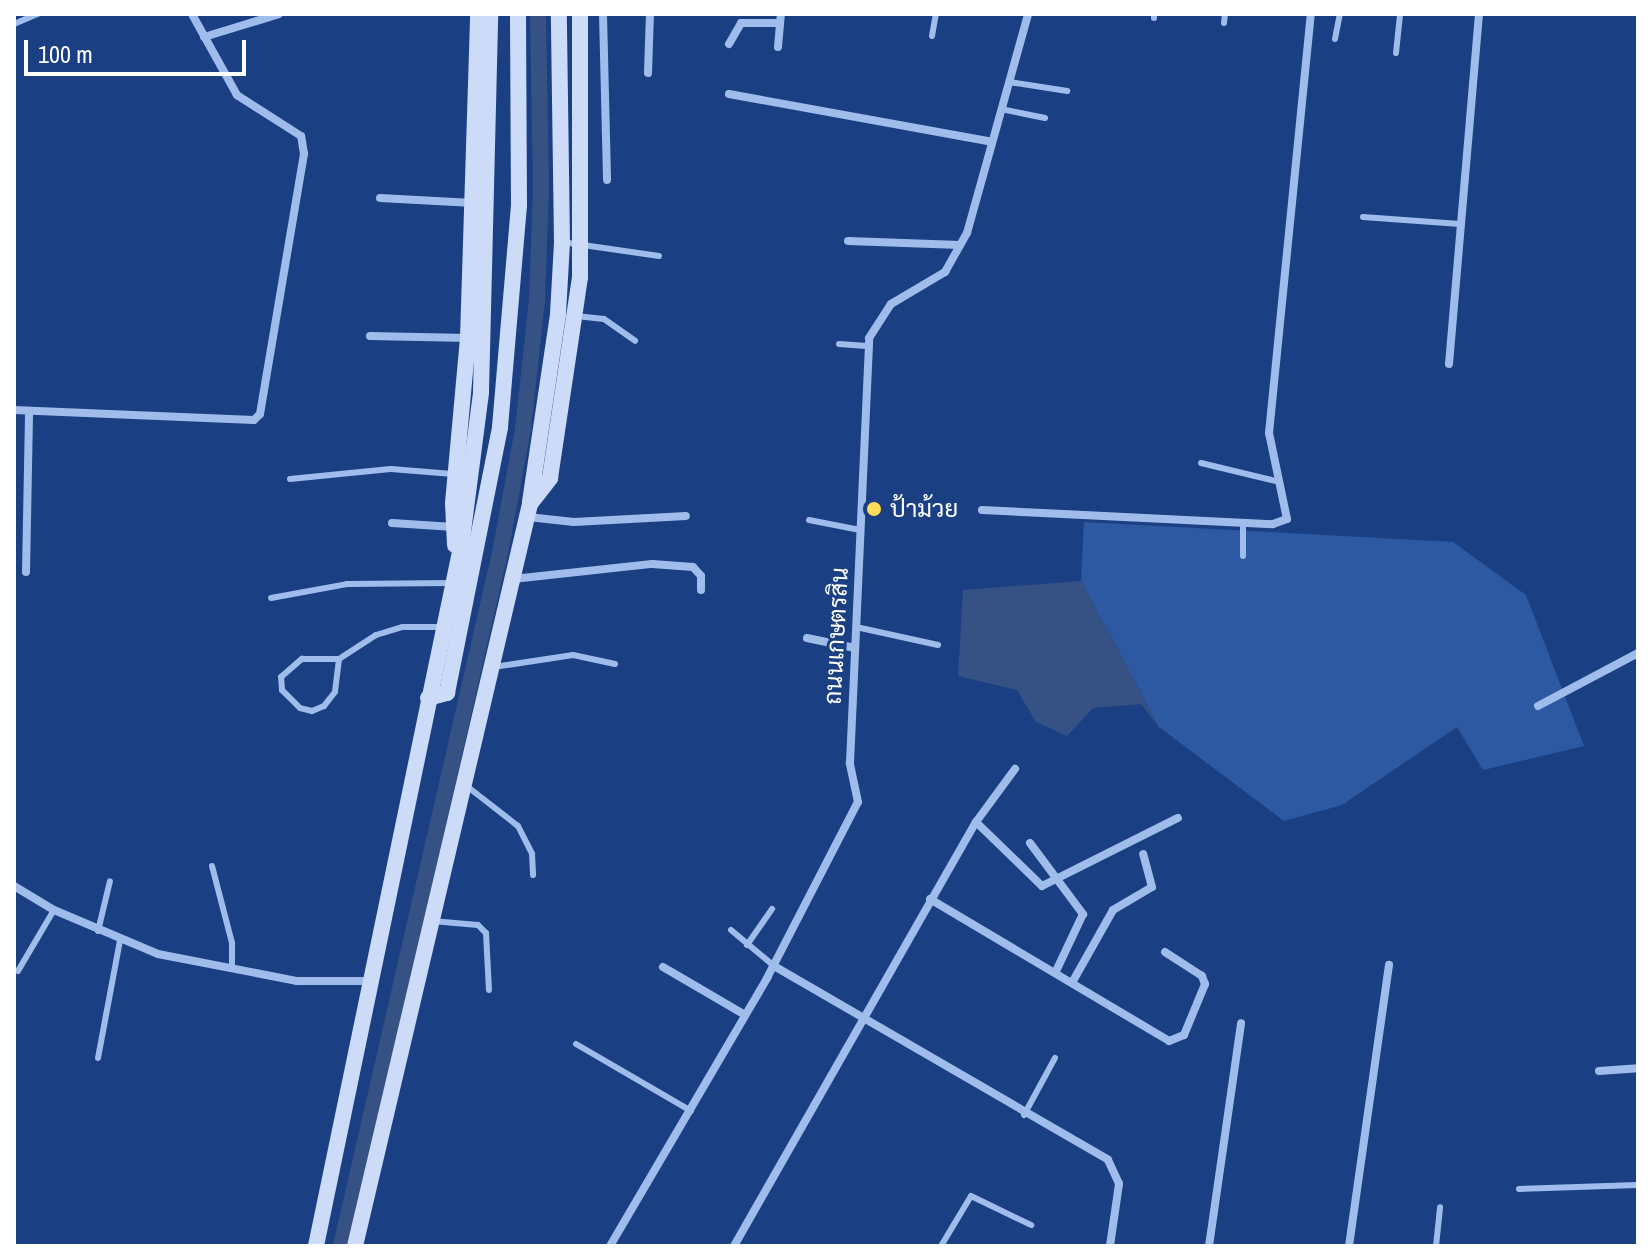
<!DOCTYPE html>
<meta charset="utf-8">
<style>
body{margin:0}
#map{position:relative;width:1652px;height:1260px;overflow:hidden;background:#1a4083;font-family:"Archivo Narrow",Sarabun,sans-serif}
div>[style]{position:absolute}
.green>*{inset:0;background:#2d58a2}
.water>*{inset:0;background:#365284}
.canal>*{height:16px;margin:-8px;padding:0 8px;transform-origin:8px;border-radius:8px;background:#365284}
.lane>*{height:6px;margin:-3px;padding:0 3px;transform-origin:3px;border-radius:3px;background:#9fbceb}
.street>*{height:8px;margin:-4px;padding:0 4px;transform-origin:4px;border-radius:4px;background:#9fbceb}
.secondary>*{height:16px;margin:-8px;padding:0 8px;transform-origin:8px;border-radius:8px;background:#cbdbf8}
.secondary-bridge>*{height:16px;margin:-8px;padding:0 8px;transform-origin:8px;border-radius:8px;background:#cbdbf8}
.dots>*{width:22px;height:22px;translate:-50% -50%;box-sizing:border-box;border:4px solid #1a4083;border-radius:50%}
span{translate:-50% -50%;white-space:nowrap;text-align:center;line-height:1.15;-webkit-text-stroke:6px #1a4083;paint-order:stroke}
.poi-label{font-size:24px;color:#fff}
.left{translate:0 -50%;text-align:left}
.street-label{font-size:24px;color:#fff}
.frame{position:absolute;inset:0;border:16px solid #fff;pointer-events:none}
.scale{position:absolute;left:24px;top:40px;width:222px;height:36px;box-sizing:border-box;border:4px solid #fff;border-top:0;padding-left:10px;font-size:24px;line-height:28px;white-space:nowrap;color:#fff;-webkit-text-stroke:6px #1a4083;paint-order:stroke}
</style>
<div id="map">
<div class="green">
<i style="clip-path:polygon(1084px 522px,1453px 542px,1526px 595px,1584px 746px,1483px 770px,1457px 727px,1342px 805px,1284px 821px,1159px 727px,1081px 581px)"></i>
</div>
<div class="water">
<i style="clip-path:polygon(1081px 581px,1159px 727px,1141px 704px,1093px 708px,1067px 736px,1036px 722px,1017px 690px,958px 676px,963px 590px)"></i>
</div>
<div class="canal">
<i style="left:341px;top:1246px;width:711px;rotate:-77.08deg"></i>
<i style="left:500px;top:553px;width:126px;rotate:-79.5deg"></i>
<i style="left:523px;top:429px;width:129px;rotate:-83.8deg"></i>
<i style="left:537px;top:301px;width:114px;rotate:-88deg"></i>
<i style="left:541px;top:187px;width:173px;rotate:-91deg"></i>
</div>
<div class="lane">
<i style="left:1154px;top:18px;width:4px;rotate:-90deg"></i>
<i style="left:1224px;top:23px;width:9px;rotate:-84deg"></i>
<i style="left:14px;top:24px;width:26px;rotate:-23deg"></i>
<i style="left:932px;top:36px;width:22px;rotate:-80deg"></i>
<i style="left:1335px;top:39px;width:25px;rotate:-79deg"></i>
<i style="left:1396px;top:53px;width:39px;rotate:-84deg"></i>
<i style="left:1009px;top:82px;width:59px;rotate:8.8deg"></i>
<i style="left:1001px;top:109px;width:45px;rotate:11.6deg"></i>
<i style="left:1363px;top:217px;width:97px;rotate:4.1deg"></i>
<i style="left:562px;top:242px;width:98px;rotate:8.2deg"></i>
<i style="left:576px;top:316px;width:28px;rotate:6deg"></i>
<i style="left:604px;top:319px;width:38px;rotate:35deg"></i>
<i style="left:839px;top:344px;width:28px;rotate:4deg"></i>
<i style="left:1201px;top:463px;width:81px;rotate:13.5deg"></i>
<i style="left:290px;top:479px;width:101px;rotate:-5.7deg"></i>
<i style="left:391px;top:469px;width:62px;rotate:4.6deg"></i>
<i style="left:809px;top:520px;width:52px;rotate:11.1deg"></i>
<i style="left:1243px;top:556px;width:34px;rotate:-90deg"></i>
<i style="left:271px;top:598px;width:77px;rotate:-10.4deg"></i>
<i style="left:347px;top:584px;width:103px;rotate:-0.6deg"></i>
<i style="left:856px;top:627px;width:84px;rotate:12.4deg"></i>
<i style="left:339px;top:659px;width:33px;rotate:97deg"></i>
<i style="left:335px;top:692px;width:18px;rotate:128deg"></i>
<i style="left:324px;top:706px;width:13px;rotate:157deg"></i>
<i style="left:312px;top:711px;width:12px;rotate:-166deg"></i>
<i style="left:300px;top:708px;width:25px;rotate:-135deg"></i>
<i style="left:282px;top:690px;width:13px;rotate:-94deg"></i>
<i style="left:281px;top:677px;width:28px;rotate:-41deg"></i>
<i style="left:302px;top:659px;width:37px"></i>
<i style="left:339px;top:659px;width:44px;rotate:-33deg"></i>
<i style="left:376px;top:635px;width:28px;rotate:-17deg"></i>
<i style="left:403px;top:627px;width:39px"></i>
<i style="left:494px;top:667px;width:80px;rotate:-8.6deg"></i>
<i style="left:573px;top:655px;width:43px;rotate:12.1deg"></i>
<i style="left:464px;top:784px;width:68px;rotate:37.9deg"></i>
<i style="left:518px;top:826px;width:31px;rotate:63deg"></i>
<i style="left:532px;top:854px;width:21px;rotate:87deg"></i>
<i style="left:212px;top:866px;width:80px;rotate:75.4deg"></i>
<i style="left:232px;top:943px;width:26px;rotate:90deg"></i>
<i style="left:432px;top:921px;width:46px;rotate:5deg"></i>
<i style="left:478px;top:925px;width:11px;rotate:45deg"></i>
<i style="left:486px;top:933px;width:57px;rotate:87deg"></i>
<i style="left:731px;top:930px;width:56px;rotate:39.9deg"></i>
<i style="left:98px;top:931px;width:51px;rotate:-76.5deg"></i>
<i style="left:747px;top:945px;width:44px;rotate:-55.2deg"></i>
<i style="left:18px;top:971px;width:71px;rotate:-59.5deg"></i>
<i style="left:576px;top:1044px;width:133px;rotate:30.2deg"></i>
<i style="left:98px;top:1058px;width:119px;rotate:-79.4deg"></i>
<i style="left:1024px;top:1115px;width:65px;rotate:-61.5deg"></i>
<i style="left:1519px;top:1189px;width:119px;rotate:-1.9deg"></i>
<i style="left:941px;top:1246px;width:58px;rotate:-59deg"></i>
<i style="left:971px;top:1196px;width:67px;rotate:25.8deg"></i>
<i style="left:1436px;top:1246px;width:39px;rotate:-84deg"></i>
</div>
<div class="street">
<i style="left:603px;top:14px;width:166px;rotate:88.6deg"></i>
<i style="left:204px;top:37px;width:78px;rotate:-17deg"></i>
<i style="left:729px;top:44px;width:24px;rotate:-60deg"></i>
<i style="left:741px;top:23px;width:39px"></i>
<i style="left:778px;top:47px;width:33px;rotate:-85deg"></i>
<i style="left:648px;top:73px;width:59px;rotate:-88.1deg"></i>
<i style="left:729px;top:94px;width:267px;rotate:10.3deg"></i>
<i style="left:380px;top:198px;width:93px;rotate:3.1deg"></i>
<i style="left:848px;top:241px;width:112px;rotate:2deg"></i>
<i style="left:370px;top:336px;width:99px;rotate:1.2deg"></i>
<i style="left:1449px;top:364px;width:351px;rotate:-85.1deg"></i>
<i style="left:14px;top:410px;width:240px;rotate:2.4deg"></i>
<i style="left:254px;top:420px;width:8px;rotate:-45deg"></i>
<i style="left:260px;top:414px;width:264px;rotate:-80.4deg"></i>
<i style="left:304px;top:154px;width:18px;rotate:-99deg"></i>
<i style="left:301px;top:136px;width:76px;rotate:-147.4deg"></i>
<i style="left:237px;top:95px;width:93px;rotate:-119.1deg"></i>
<i style="left:982px;top:510px;width:291px;rotate:2.8deg"></i>
<i style="left:1273px;top:524px;width:15px;rotate:-20deg"></i>
<i style="left:1287px;top:519px;width:88px;rotate:-101.8deg"></i>
<i style="left:1269px;top:433px;width:421px;rotate:-84.3deg"></i>
<i style="left:528px;top:517px;width:46px;rotate:6.2deg"></i>
<i style="left:574px;top:522px;width:112px;rotate:-3.1deg"></i>
<i style="left:392px;top:523px;width:62px;rotate:3.7deg"></i>
<i style="left:26px;top:572px;width:161px;rotate:-88.9deg"></i>
<i style="left:513px;top:579px;width:140px;rotate:-6.2deg"></i>
<i style="left:652px;top:564px;width:41px;rotate:4.2deg"></i>
<i style="left:693px;top:567px;width:12px;rotate:48deg"></i>
<i style="left:701px;top:576px;width:14px;rotate:90deg"></i>
<i style="left:807px;top:638px;width:49px;rotate:11.8deg"></i>
<i style="left:1538px;top:706px;width:113px;rotate:-27.9deg"></i>
<i style="left:976px;top:822px;width:66px;rotate:-53.7deg"></i>
<i style="left:1030px;top:843px;width:89px;rotate:53.3deg"></i>
<i style="left:1083px;top:914px;width:63px;rotate:115.3deg"></i>
<i style="left:14px;top:886px;width:47px;rotate:31deg"></i>
<i style="left:54px;top:910px;width:113px;rotate:22.9deg"></i>
<i style="left:158px;top:954px;width:142px;rotate:11deg"></i>
<i style="left:297px;top:981px;width:74px"></i>
<i style="left:930px;top:899px;width:278px;rotate:30.7deg"></i>
<i style="left:1169px;top:1041px;width:16px;rotate:-22deg"></i>
<i style="left:1184px;top:1035px;width:55px;rotate:-67.6deg"></i>
<i style="left:1205px;top:984px;width:9px;rotate:-111deg"></i>
<i style="left:1202px;top:976px;width:44px;rotate:-147deg"></i>
<i style="left:774px;top:966px;width:386px;rotate:30.1deg"></i>
<i style="left:1108px;top:1160px;width:26px;rotate:65deg"></i>
<i style="left:1119px;top:1184px;width:63px;rotate:98.3deg"></i>
<i style="left:663px;top:967px;width:95px;rotate:30.3deg"></i>
<i style="left:1073px;top:981px;width:81px;rotate:-60.6deg"></i>
<i style="left:1113px;top:910px;width:45px;rotate:-30.5deg"></i>
<i style="left:1152px;top:887px;width:34px;rotate:-105deg"></i>
<i style="left:1599px;top:1071px;width:39px;rotate:-4deg"></i>
<i style="left:610px;top:1246px;width:311px;rotate:-59.6deg"></i>
<i style="left:767px;top:978px;width:198px;rotate:-62.7deg"></i>
<i style="left:858px;top:802px;width:40px;rotate:-102deg"></i>
<i style="left:850px;top:763px;width:425px;rotate:-87.4deg"></i>
<i style="left:869px;top:338px;width:40px;rotate:-57.1deg"></i>
<i style="left:891px;top:304px;width:63px;rotate:-30.7deg"></i>
<i style="left:945px;top:272px;width:45px;rotate:-60.6deg"></i>
<i style="left:967px;top:233px;width:227px;rotate:-74.4deg"></i>
<i style="left:734px;top:1246px;width:488px;rotate:-60.3deg"></i>
<i style="left:976px;top:822px;width:92px;rotate:44.1deg"></i>
<i style="left:1042px;top:886px;width:152px;rotate:-26.6deg"></i>
<i style="left:1209px;top:1246px;width:225px;rotate:-81.8deg"></i>
<i style="left:1349px;top:1246px;width:284px;rotate:-81.9deg"></i>
</div>
<div class="secondary">
<i style="left:530px;top:502px;width:190px;rotate:-81.5deg"></i>
<i style="left:558px;top:314px;width:72px;rotate:-86.8deg"></i>
<i style="left:562px;top:242px;width:228px;rotate:-90.8deg"></i>
<i style="left:455px;top:545px;width:42px;rotate:-92.7deg"></i>
<i style="left:453px;top:503px;width:166px;rotate:-84.8deg"></i>
<i style="left:468px;top:338px;width:324px;rotate:-88.2deg"></i>
<i style="left:428px;top:698px;width:20px;rotate:-15deg"></i>
<i style="left:447px;top:693px;width:271px;rotate:-78.7deg"></i>
<i style="left:500px;top:427px;width:222px;rotate:-85.1deg"></i>
<i style="left:519px;top:206px;width:192px;rotate:-90.3deg"></i>
<i style="left:316px;top:1246px;width:714px;rotate:-78.28deg"></i>
<i style="left:461px;top:547px;width:156px;rotate:-82.6deg"></i>
<i style="left:355px;top:1246px;width:762px;rotate:-76.73deg"></i>
<i style="left:530px;top:504px;width:33px;rotate:-52deg"></i>
<i style="left:550px;top:478px;width:203px;rotate:-81.5deg"></i>
</div>
<div class="secondary-bridge">
<i style="left:580px;top:277px;width:263px;rotate:-90deg"></i>
<i style="left:481px;top:392px;width:378px;rotate:-88.6deg"></i>
</div>
<div class="dots">
<i style="left:874px;top:509px;background:#fddb5b"></i>
</div>
<div class="poi-label">
<span class="left" style="left:890px;top:509px">ป้าม้วย</span>
</div>
<div class="street-label">
<span style="left:836px;top:636px;rotate:-87deg">ถนนเกษตรสิน</span>
</div>
<div class="frame"></div>
<div class="scale">100 m</div>
</div>
